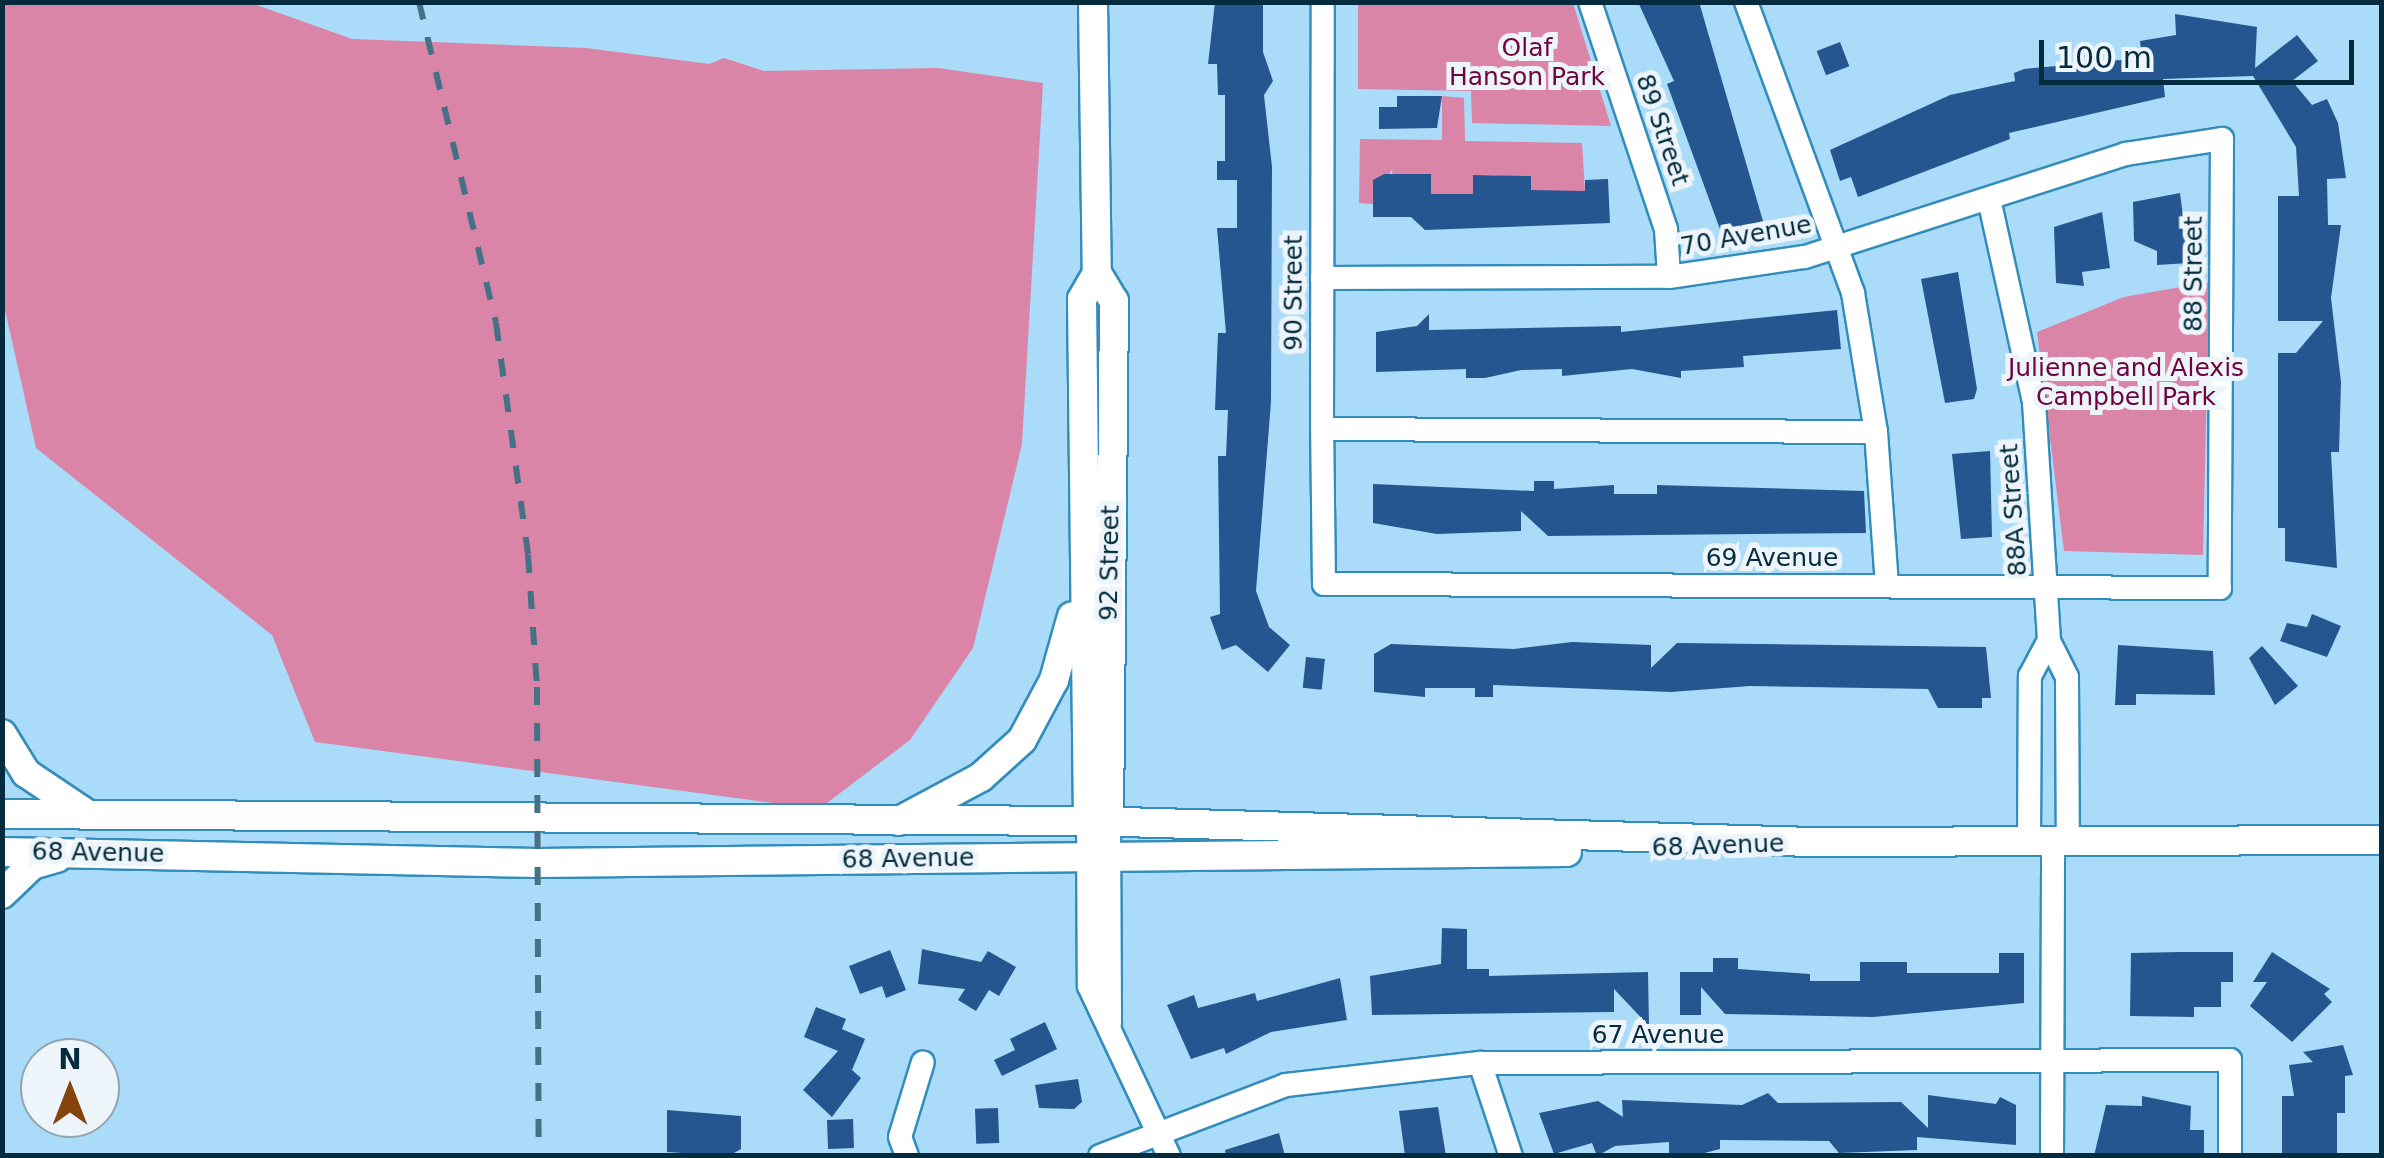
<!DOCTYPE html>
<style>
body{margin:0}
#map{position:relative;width:2384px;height:1158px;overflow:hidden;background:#aadbf8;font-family:"DejaVu Sans",sans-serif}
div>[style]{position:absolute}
.green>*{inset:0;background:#da84a7}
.building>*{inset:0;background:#265690;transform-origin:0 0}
.roads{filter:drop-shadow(2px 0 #338dbb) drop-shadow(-2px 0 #338dbb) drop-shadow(0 2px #338dbb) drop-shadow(0 -2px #338dbb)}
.minor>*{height:22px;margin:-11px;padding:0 11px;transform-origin:11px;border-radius:11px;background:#fff}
.major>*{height:28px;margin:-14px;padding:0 14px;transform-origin:14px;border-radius:14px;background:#fff}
.rail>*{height:6px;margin-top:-3px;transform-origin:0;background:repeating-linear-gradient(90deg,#457187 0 18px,transparent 0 36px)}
span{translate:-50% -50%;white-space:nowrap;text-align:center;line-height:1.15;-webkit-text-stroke:10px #edf5fa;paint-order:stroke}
.park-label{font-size:25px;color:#6f0340}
.street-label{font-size:25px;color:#042c3e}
.frame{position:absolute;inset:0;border:5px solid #042c3e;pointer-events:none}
.north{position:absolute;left:20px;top:1038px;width:100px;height:100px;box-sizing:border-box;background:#edf5fa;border:2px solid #90a5af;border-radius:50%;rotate:0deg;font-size:28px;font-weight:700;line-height:40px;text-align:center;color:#042c3e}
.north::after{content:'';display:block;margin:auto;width:35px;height:45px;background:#85440c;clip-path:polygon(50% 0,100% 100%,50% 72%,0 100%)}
.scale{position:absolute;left:2039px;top:40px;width:315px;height:45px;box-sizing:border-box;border:5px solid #042c3e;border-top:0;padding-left:12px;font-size:30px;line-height:35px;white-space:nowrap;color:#042c3e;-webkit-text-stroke:8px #edf5fa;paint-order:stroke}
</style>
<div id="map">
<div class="green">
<i style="clip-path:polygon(2px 3px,251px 3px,352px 39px,586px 48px,709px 64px,724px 58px,764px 71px,938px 68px,1043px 83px,1022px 444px,973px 648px,910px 740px,819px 809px,315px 742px,272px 635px,36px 448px,3px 301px)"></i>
<i style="clip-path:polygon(1358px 3px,1573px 3px,1611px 126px,1472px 123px,1471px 91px,1358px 89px)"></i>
<i style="clip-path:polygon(1442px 96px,1464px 98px,1465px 141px,1582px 143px,1585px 192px,1530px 210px,1530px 176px,1506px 176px,1498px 203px,1498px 175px,1474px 175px,1477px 194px,1396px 206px,1392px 169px,1373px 204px,1359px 203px,1360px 139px,1442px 140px)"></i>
<i style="clip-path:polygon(2209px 282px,2203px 555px,2064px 551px,2037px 332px,2124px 297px)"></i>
</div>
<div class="building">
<i style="clip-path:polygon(1215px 2px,1263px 2px,1263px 52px,1273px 81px,1264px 95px,1272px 167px,1271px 402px,1256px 591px,1269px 627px,1290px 645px,1268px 672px,1236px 645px,1222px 650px,1210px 617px,1220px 614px,1218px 456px,1226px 456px,1228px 410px,1215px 410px,1218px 333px,1226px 333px,1217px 228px,1237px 228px,1237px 180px,1217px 180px,1217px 161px,1225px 161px,1225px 95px,1218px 95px,1217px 64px,1208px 64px)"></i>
<i style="clip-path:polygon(1638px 2px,1699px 2px,1763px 221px,1721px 232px,1667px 84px,1674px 81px)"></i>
<i style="clip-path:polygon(2175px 14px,2257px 27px,2255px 68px,2297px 35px,2318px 61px,2292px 81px,2312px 105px,2327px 99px,2338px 123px,2346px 178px,2327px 179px,2328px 225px,2341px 225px,2331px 298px,2341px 382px,2339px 452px,2331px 452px,2337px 568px,2285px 561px,2285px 528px,2278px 528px,2278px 353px,2296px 353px,2323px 321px,2278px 321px,2278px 196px,2299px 196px,2296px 147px,2253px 76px,2163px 79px,2165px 97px,2009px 133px,2010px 139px,1858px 197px,1851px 177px,1840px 181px,1830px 150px,1950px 95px,2015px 81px,2014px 73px,2024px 69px,2142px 58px,2140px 41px,2176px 35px)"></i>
<i style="left:1840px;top:42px;width:26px;height:25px;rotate:69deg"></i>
<i style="clip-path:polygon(1397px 96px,1442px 96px,1437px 128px,1379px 129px,1379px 107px,1397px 107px)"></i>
<i style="clip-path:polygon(1384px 174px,1431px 174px,1431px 194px,1473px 194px,1473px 175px,1531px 176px,1531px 190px,1585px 191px,1585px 180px,1608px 179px,1610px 223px,1425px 230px,1411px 217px,1373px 217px,1373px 180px)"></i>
<i style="clip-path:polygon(2180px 193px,2189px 263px,2157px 265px,2157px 251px,2134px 241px,2133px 202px)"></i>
<i style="clip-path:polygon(2102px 212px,2110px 268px,2082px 272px,2084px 286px,2056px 283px,2054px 227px)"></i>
<i style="clip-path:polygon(1958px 272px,1977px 389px,1974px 399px,1945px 403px,1921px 279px)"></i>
<i style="clip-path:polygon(1837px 310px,1841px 349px,1743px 356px,1744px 367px,1681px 371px,1681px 378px,1632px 369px,1562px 376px,1562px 369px,1521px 370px,1485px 378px,1466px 378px,1466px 369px,1376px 372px,1376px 332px,1417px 326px,1429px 314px,1429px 330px,1621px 326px,1621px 332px)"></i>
<i style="clip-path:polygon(1990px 451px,1992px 537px,1961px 539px,1952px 454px)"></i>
<i style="clip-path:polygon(1534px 481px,1554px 481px,1554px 489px,1614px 485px,1614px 494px,1657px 494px,1657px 485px,1864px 491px,1866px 533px,1548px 536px,1521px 511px,1521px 531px,1437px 534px,1373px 523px,1373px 484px,1534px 491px)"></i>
<i style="clip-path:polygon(2312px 614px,2341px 626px,2327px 657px,2280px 641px,2287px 623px,2307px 627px)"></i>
<i style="clip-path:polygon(1572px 642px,1651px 645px,1651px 668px,1677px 643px,1986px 647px,1991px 698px,1982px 698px,1982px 708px,1938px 708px,1928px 689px,1750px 686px,1671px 692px,1493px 685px,1493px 697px,1475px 697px,1475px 688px,1425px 688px,1425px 697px,1374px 692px,1374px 654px,1391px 644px,1514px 649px)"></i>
<i style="clip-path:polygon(2118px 645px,2213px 651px,2215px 695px,2136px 694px,2136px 705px,2115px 705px)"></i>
<i style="clip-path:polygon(2262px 646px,2298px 686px,2275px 705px,2249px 658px)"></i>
<i style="left:1306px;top:657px;width:19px;height:31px;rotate:6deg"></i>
<i style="clip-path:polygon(1442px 928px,1467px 929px,1467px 969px,1489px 969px,1489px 976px,1648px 972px,1649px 1026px,1614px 989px,1614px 1012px,1372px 1015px,1370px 976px,1441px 964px)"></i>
<i style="clip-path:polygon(922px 949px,981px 962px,988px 951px,1016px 967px,999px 996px,989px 990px,976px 1011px,958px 1000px,965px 989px,918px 984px)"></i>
<i style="clip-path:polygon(890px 950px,906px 990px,886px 998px,882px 986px,860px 994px,849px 966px)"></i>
<i style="clip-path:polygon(2180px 952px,2233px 952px,2233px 982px,2221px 982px,2221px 1007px,2194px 1007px,2194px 1017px,2130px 1016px,2131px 953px)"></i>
<i style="clip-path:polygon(2272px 952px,2330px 989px,2324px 994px,2332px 1002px,2292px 1042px,2250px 1006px,2267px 982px,2253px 982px)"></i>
<i style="clip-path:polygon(1999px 953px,2024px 953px,2024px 1003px,1873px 1017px,1725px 1014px,1701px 987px,1701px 1015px,1680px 1015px,1680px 972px,1713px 972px,1713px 958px,1738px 958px,1738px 969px,1810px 974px,1810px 981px,1860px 981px,1860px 962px,1907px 962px,1907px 973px,1999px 973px)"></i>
<i style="clip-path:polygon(1340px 978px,1347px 1020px,1271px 1032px,1226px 1054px,1224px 1048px,1191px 1059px,1167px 1005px,1194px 995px,1198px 1008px,1255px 993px,1257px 1001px)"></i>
<i style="clip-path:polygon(816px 1007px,846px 1019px,842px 1029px,865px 1039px,852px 1070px,861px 1078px,832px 1117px,803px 1090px,838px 1051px,804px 1037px)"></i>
<i style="clip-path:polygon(1045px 1022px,1057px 1049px,1002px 1076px,994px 1060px,1015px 1050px,1010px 1039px)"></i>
<i style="clip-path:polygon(2343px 1045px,2353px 1075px,2345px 1076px,2345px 1113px,2337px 1113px,2337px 1156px,2282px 1156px,2282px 1096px,2294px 1096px,2289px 1065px,2313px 1062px,2303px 1052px)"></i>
<i style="clip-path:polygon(1078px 1079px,1082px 1102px,1074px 1109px,1039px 1108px,1035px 1085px)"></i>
<i style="clip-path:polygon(1768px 1093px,1778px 1103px,1901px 1102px,1928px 1128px,1928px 1095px,1996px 1104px,2000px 1097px,2016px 1105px,2016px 1145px,1917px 1137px,1917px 1150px,1839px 1153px,1829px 1141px,1720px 1140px,1720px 1149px,1693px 1156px,1669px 1156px,1669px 1142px,1615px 1146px,1597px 1156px,1592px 1143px,1554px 1154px,1539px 1113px,1598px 1101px,1623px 1117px,1622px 1100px,1742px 1105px)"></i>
<i style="clip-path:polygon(2142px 1096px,2191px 1106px,2190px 1130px,2204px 1130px,2204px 1156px,2094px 1156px,2106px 1105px,2142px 1106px)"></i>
<i style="clip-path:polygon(1438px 1107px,1446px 1156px,1405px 1156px,1399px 1111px)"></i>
<i style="left:998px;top:1108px;width:35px;height:23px;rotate:88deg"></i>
<i style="clip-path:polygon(667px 1110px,741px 1116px,741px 1149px,729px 1156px,667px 1152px)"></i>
<i style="left:853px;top:1119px;width:29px;height:26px;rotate:88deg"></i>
<i style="clip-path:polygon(1279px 1133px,1285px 1156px,1226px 1156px,1225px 1150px)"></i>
</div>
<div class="roads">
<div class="minor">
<i style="left:1590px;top:2px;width:239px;rotate:71.5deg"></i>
<i style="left:1666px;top:229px;width:48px;rotate:86.4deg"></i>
<i style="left:1746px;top:2px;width:310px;rotate:69.8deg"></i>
<i style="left:1853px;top:293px;width:141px;rotate:80.6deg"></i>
<i style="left:1876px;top:432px;width:154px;rotate:85.9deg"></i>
<i style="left:1989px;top:199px;width:208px;rotate:77.5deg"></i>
<i style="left:2034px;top:402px;width:239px;rotate:86.4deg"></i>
<i style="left:2049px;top:641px;width:40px;rotate:63.4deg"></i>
<i style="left:2067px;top:677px;width:165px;rotate:89.7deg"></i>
<i style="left:1322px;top:278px;width:347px;rotate:-0.2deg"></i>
<i style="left:1669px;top:277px;width:137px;rotate:-8.4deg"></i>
<i style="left:1805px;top:257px;width:337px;rotate:-17.8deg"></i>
<i style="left:2126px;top:154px;width:97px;rotate:-8.9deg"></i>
<i style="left:2222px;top:139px;width:449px;rotate:90.3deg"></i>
<i style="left:2220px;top:588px;width:896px;rotate:-179.74deg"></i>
<i style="left:1324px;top:584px;width:155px;rotate:-90.7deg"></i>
<i style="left:1322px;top:429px;width:427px;rotate:-89.9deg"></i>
<i style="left:1322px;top:429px;width:554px;rotate:0.31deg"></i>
<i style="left:1088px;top:821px;width:165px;rotate:89.7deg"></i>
<i style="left:1089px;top:986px;width:188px;rotate:64.8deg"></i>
<i style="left:1109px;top:822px;width:201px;rotate:89.7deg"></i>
<i style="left:2029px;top:843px;width:167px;rotate:-89.7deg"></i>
<i style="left:2030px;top:676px;width:40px;rotate:-62deg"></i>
<i style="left:1480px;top:1063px;width:98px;rotate:71.6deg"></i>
<i style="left:907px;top:1156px;width:20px;rotate:-110deg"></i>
<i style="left:900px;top:1137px;width:78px;rotate:-73deg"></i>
<i style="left:1100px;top:1156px;width:199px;rotate:-20.9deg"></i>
<i style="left:1286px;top:1085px;width:195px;rotate:-6.5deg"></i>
<i style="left:1480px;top:1063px;width:750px;rotate:-0.23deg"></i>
<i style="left:2230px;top:1060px;width:96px;rotate:90deg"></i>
<i style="left:2052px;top:1156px;width:313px;rotate:-89.8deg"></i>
</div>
<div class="major">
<i style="left:1093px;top:2px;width:271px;rotate:89.2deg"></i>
<i style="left:1097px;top:273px;width:33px;rotate:59deg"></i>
<i style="left:1114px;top:301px;width:521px;rotate:90.55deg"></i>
<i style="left:2px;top:734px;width:46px;rotate:58.4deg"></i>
<i style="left:26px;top:773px;width:70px;rotate:33.9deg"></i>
<i style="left:2px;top:814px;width:1086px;rotate:0.37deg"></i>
<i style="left:1088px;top:821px;width:725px;rotate:1.66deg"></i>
<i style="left:1813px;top:842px;width:569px;rotate:-0.2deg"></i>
<i style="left:899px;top:821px;width:93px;rotate:-28.2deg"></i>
<i style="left:981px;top:777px;width:55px;rotate:-42.1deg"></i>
<i style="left:1022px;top:740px;width:68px;rotate:-61.9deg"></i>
<i style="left:1054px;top:680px;width:66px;rotate:-74.3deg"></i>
<i style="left:1088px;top:821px;width:522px;rotate:-90.66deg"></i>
<i style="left:1082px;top:299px;width:30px;rotate:-60deg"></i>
<i style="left:2px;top:852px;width:536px;rotate:1.18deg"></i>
<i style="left:538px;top:863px;width:1029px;rotate:-0.61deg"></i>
<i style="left:2px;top:894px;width:42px;rotate:-44deg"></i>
<i style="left:32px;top:865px;width:26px;rotate:-16deg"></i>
</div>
</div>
<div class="rail">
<i style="left:419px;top:2px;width:330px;rotate:76.5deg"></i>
<i style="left:496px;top:323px;width:234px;rotate:82.1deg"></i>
<i style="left:528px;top:555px;width:132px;rotate:86.1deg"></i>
<i style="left:537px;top:687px;width:469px;rotate:89.8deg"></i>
</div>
<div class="park-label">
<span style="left:1527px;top:63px">Olaf<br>Hanson Park</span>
<span style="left:2126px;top:383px">Julienne and Alexis<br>Campbell Park</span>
</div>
<div class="street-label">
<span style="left:1662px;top:130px;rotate:71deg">89 Street</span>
<span style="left:1746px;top:236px;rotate:-10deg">70 Avenue</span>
<span style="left:2194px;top:274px;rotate:-90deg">88 Street</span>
<span style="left:1294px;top:293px;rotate:-90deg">90 Street</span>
<span style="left:2014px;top:510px;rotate:-94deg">88A Street</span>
<span style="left:1772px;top:558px">69 Avenue</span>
<span style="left:1110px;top:563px;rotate:-89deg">92 Street</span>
<span style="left:1718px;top:846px;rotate:-2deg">68 Avenue</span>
<span style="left:98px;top:853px;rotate:1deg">68 Avenue</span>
<span style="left:908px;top:859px;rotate:-1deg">68 Avenue</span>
<span style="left:1658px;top:1035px">67 Avenue</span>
</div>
<div class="frame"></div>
<div class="north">N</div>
<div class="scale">100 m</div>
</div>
